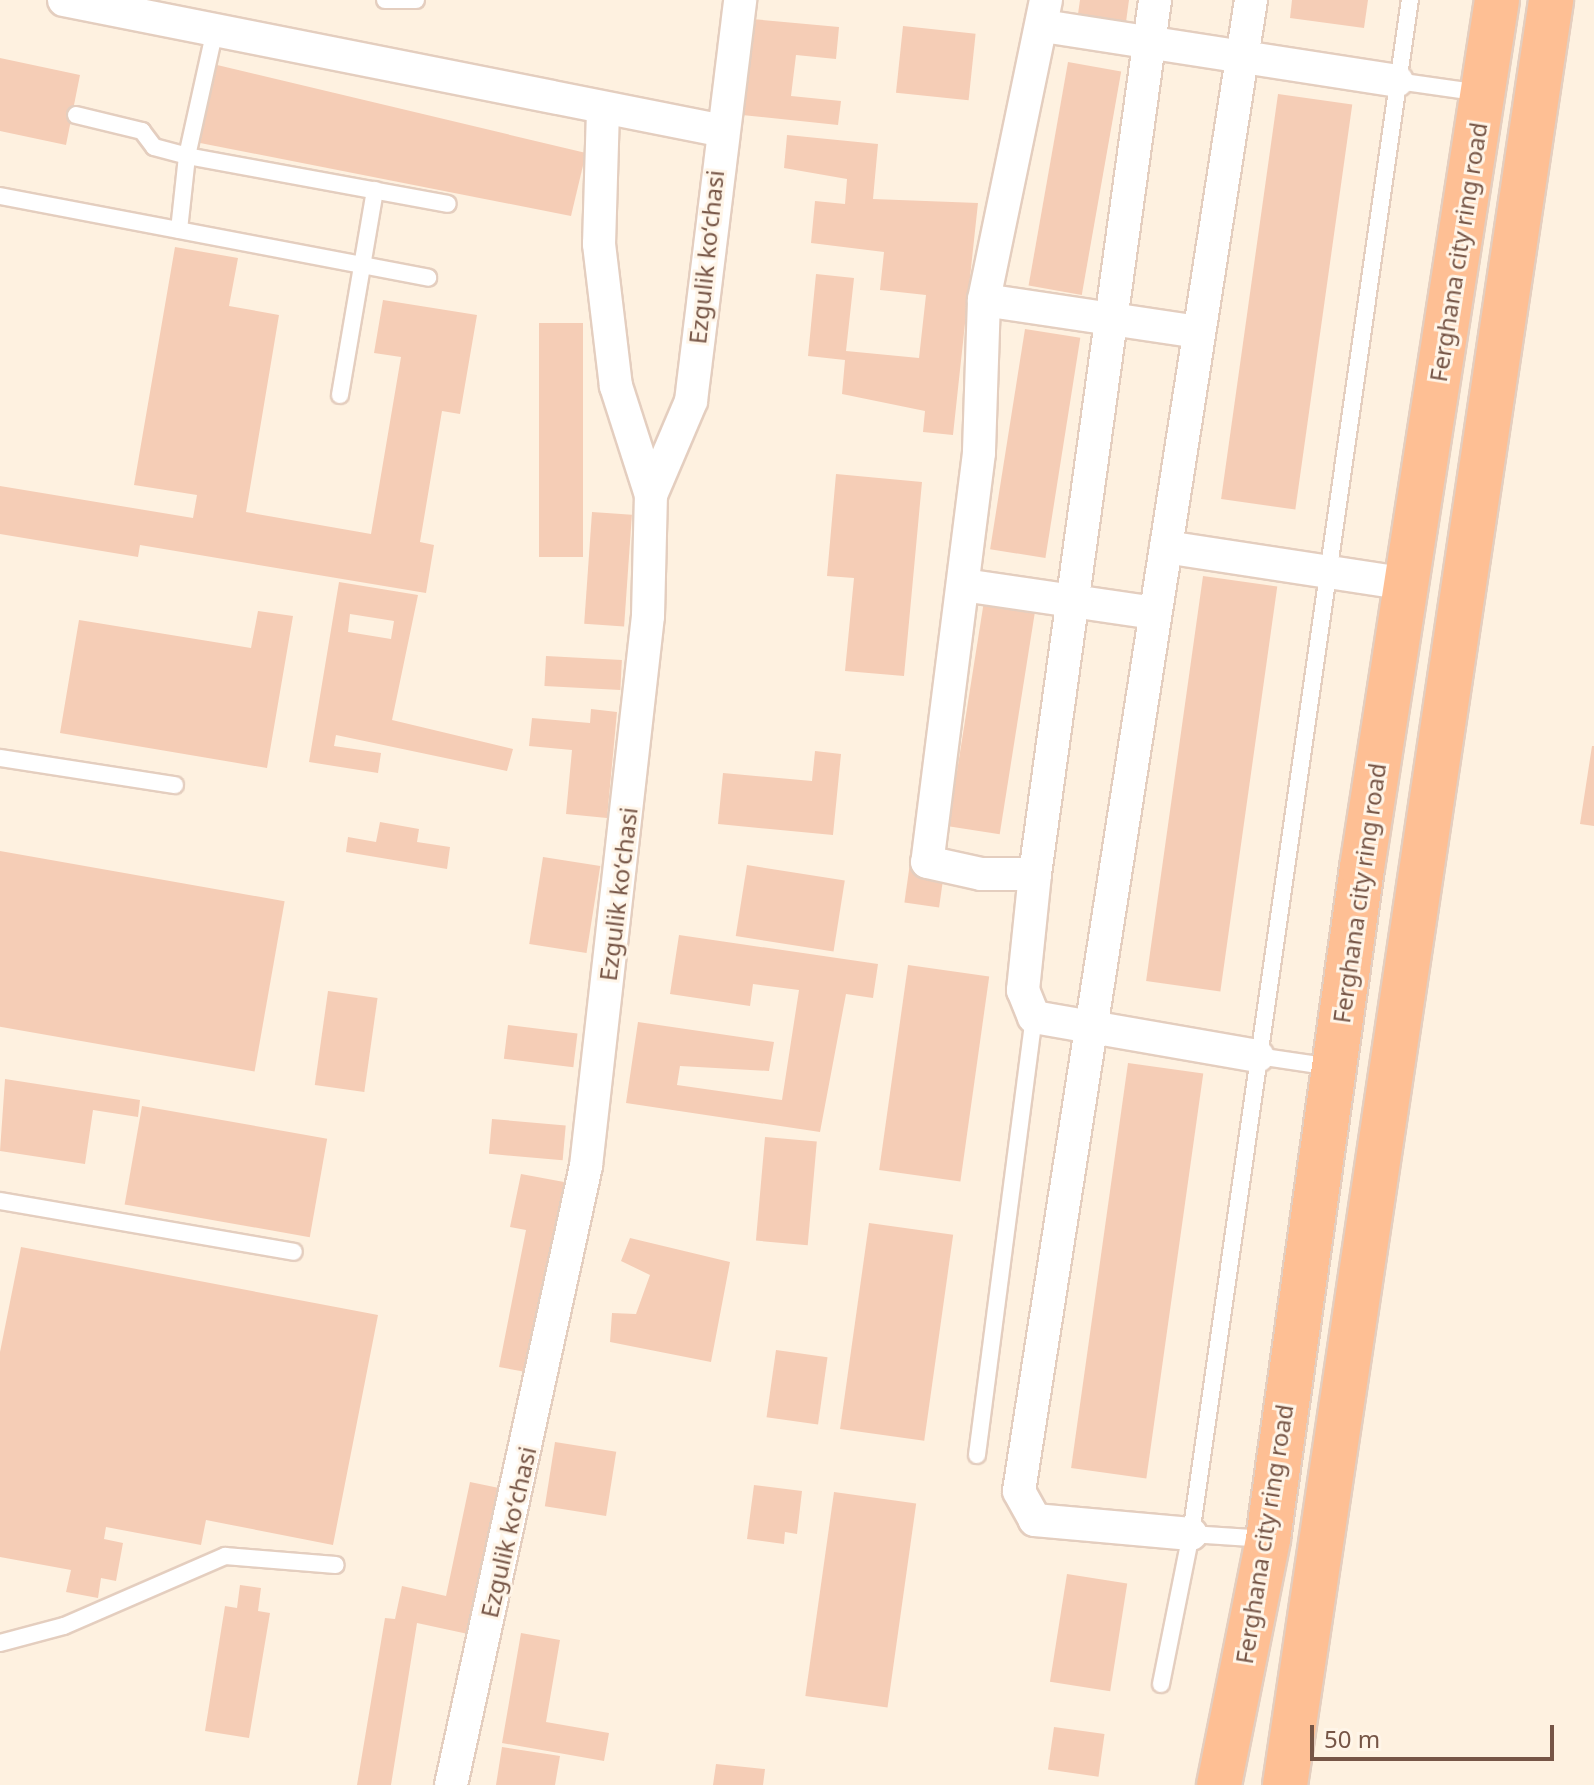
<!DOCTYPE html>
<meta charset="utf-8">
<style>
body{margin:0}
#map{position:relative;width:1594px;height:1785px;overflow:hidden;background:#fef1e0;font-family:"Noto Sans",sans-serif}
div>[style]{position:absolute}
.building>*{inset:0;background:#f5cdb6;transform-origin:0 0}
.roads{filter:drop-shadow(2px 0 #e4cebf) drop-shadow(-2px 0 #e4cebf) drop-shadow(0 2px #e4cebf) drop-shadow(0 -2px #e4cebf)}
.service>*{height:16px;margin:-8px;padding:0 8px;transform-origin:8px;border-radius:8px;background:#fff}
.minor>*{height:32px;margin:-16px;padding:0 16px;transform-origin:16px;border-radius:16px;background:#fff}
.trunk>*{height:44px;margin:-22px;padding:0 22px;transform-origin:22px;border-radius:22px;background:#febf94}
span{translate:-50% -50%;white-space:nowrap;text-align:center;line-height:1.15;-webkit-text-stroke:6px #fff5e8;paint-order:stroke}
.street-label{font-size:24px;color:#765546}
.scale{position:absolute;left:1310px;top:1725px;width:244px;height:36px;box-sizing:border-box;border:4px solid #765546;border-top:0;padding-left:10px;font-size:24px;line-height:28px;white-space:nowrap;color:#765546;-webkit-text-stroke:6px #fff5e8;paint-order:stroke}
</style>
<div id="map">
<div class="building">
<i style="clip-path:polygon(1080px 0,1129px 0,1126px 22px,1078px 14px)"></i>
<i style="clip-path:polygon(1292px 0,1368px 0,1364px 28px,1290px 18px)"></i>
<i style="clip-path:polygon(752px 19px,839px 27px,836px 59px,796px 55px,791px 96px,841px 101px,838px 125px,742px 115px)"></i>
<i style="left:903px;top:26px;width:73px;height:67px;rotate:6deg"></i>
<i style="clip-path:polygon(0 58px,80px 75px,66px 145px,0 131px)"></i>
<i style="left:1068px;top:62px;width:54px;height:227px;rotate:10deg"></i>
<i style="clip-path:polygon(213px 64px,586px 153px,571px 216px,195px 142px)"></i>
<i style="left:1278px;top:94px;width:75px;height:409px;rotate:8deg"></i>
<i style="clip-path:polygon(787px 135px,878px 144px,873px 199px,978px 203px,953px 435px,923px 432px,925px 411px,842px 394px,845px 360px,808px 356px,816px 274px,854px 278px,846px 351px,919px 358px,926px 295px,880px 290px,884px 252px,811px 243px,815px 201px,845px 204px,847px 179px,784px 168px)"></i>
<i style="clip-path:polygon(175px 247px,238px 258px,229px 306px,279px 315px,246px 512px,371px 534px,401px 357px,374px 353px,383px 300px,477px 315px,460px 414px,442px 411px,420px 542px,434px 545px,426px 593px,140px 545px,138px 557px,0 534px,0 486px,193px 518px,197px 495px,134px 485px)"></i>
<i style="left:539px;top:323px;width:44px;height:234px"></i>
<i style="left:1025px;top:329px;width:56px;height:223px;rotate:9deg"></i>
<i style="clip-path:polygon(836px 474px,922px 482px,904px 676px,845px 671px,854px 578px,827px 576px)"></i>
<i style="left:592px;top:512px;width:40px;height:112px;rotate:4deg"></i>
<i style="left:1203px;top:576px;width:75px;height:409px;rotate:8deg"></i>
<i style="clip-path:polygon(evenodd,339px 582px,418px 595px,392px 720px,513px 749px,507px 771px,336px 735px,334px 746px,381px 753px,378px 773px,309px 762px,339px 582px,350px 614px,394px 621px,391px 639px,348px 632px,350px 614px)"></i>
<i style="left:984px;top:601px;width:52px;height:228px;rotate:9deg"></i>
<i style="clip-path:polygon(258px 611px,293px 616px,267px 768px,60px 733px,79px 620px,251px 648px)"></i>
<i style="left:546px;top:656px;width:76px;height:30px;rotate:3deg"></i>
<i style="clip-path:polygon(591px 709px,617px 712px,607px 818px,566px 814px,572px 750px,529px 746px,532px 718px,590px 723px)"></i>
<i style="clip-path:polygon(1592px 746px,1594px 746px,1594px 826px,1580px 824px)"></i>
<i style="clip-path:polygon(815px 751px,841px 754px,833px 835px,718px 824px,723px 773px,812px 781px)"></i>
<i style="clip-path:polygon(380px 822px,419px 829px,417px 842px,450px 847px,447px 869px,346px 852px,348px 837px,376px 842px)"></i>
<i style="left:0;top:851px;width:289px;height:173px;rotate:10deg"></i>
<i style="left:543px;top:857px;width:58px;height:88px;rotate:9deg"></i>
<i style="left:910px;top:863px;width:35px;height:40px;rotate:8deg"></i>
<i style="left:747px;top:865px;width:99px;height:72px;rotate:9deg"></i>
<i style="clip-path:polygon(679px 935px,878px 964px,873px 998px,846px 994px,820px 1132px,626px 1103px,638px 1022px,774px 1042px,769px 1071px,680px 1066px,677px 1085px,782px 1100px,799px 990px,753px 984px,750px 1006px,670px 994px)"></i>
<i style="left:908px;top:965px;width:82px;height:207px;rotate:8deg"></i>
<i style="left:328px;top:991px;width:50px;height:95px;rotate:8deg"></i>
<i style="left:508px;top:1025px;width:70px;height:34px;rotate:7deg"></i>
<i style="left:1128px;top:1063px;width:76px;height:409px;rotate:8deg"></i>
<i style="clip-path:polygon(5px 1079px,140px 1100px,138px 1117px,93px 1110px,85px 1164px,0 1151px)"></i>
<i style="left:142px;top:1106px;width:188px;height:100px;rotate:10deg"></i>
<i style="left:492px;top:1119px;width:74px;height:35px;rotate:5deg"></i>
<i style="left:765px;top:1137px;width:52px;height:104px;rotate:5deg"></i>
<i style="clip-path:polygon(521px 1174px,564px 1182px,526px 1372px,499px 1367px,526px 1230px,510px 1227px)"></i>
<i style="left:869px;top:1223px;width:85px;height:208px;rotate:8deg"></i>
<i style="clip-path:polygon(630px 1238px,730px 1262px,711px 1362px,610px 1342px,612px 1313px,636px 1314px,650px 1275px,621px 1261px)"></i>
<i style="clip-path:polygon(21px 1247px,378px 1315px,333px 1545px,206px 1520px,201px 1545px,106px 1527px,104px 1539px,123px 1543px,116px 1581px,101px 1578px,98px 1598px,66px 1592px,71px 1570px,0 1557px,0 1352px)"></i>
<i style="left:776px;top:1350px;width:52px;height:68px;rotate:8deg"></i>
<i style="left:555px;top:1442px;width:62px;height:65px;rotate:9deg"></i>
<i style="clip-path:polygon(470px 1482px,499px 1488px,468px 1634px,417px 1623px,391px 1785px,357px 1785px,385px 1618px,395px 1619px,402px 1586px,446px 1596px)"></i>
<i style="clip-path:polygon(754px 1485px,802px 1491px,797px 1534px,785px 1532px,784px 1544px,747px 1539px)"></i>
<i style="left:834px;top:1492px;width:83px;height:206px;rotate:8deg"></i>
<i style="left:1067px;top:1574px;width:61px;height:109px;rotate:9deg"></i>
<i style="clip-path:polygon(240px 1585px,261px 1588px,258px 1611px,270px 1613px,249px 1738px,205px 1731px,225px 1606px,237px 1608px)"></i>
<i style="clip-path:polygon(521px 1633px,560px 1640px,546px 1722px,609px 1733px,604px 1761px,502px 1743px)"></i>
<i style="left:1054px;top:1727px;width:51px;height:43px;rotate:8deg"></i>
<i style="clip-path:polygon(502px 1747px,560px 1756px,555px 1785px,496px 1785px)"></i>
<i style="clip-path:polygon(716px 1764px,765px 1769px,763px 1785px,713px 1785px)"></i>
</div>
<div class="roads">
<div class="service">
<i style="left:385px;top:0;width:31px"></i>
<i style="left:1397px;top:81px;width:85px;rotate:8.1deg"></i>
<i style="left:76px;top:115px;width:68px;rotate:13.6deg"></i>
<i style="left:142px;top:131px;width:20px;rotate:53deg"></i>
<i style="left:154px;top:147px;width:34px;rotate:15deg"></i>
<i style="left:187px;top:156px;width:265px;rotate:10.4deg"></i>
<i style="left:0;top:196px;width:436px;rotate:10.8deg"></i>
<i style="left:179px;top:230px;width:74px;rotate:-83.8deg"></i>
<i style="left:187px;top:156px;width:129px;rotate:-77.5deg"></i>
<i style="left:340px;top:395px;width:208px;rotate:-80.3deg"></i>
<i style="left:0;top:758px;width:177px;rotate:8.8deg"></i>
<i style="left:1258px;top:1056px;width:75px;rotate:8.5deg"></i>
<i style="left:0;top:1201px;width:298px;rotate:9.8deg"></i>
<i style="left:977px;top:1455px;width:442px;rotate:-82.6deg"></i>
<i style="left:1191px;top:1534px;width:75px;rotate:3.8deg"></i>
<i style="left:0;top:1643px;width:66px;rotate:-14.9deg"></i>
<i style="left:64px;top:1626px;width:176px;rotate:-23.5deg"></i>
<i style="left:225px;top:1556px;width:111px;rotate:4.6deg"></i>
<i style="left:1161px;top:1684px;width:153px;rotate:-78.7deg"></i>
<i style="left:1191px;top:1534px;width:1550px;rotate:-81.88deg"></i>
</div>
<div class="minor">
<i style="left:64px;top:0;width:668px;rotate:11.23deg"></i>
<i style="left:1046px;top:0;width:306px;rotate:101.7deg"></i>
<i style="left:984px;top:300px;width:153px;rotate:91.9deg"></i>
<i style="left:979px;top:453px;width:412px;rotate:97.2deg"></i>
<i style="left:927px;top:862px;width:55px;rotate:12.5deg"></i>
<i style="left:981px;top:874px;width:54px"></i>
<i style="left:1035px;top:874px;width:882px;rotate:-82.18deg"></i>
<i style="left:1043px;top:26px;width:358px;rotate:8.8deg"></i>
<i style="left:603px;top:110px;width:134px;rotate:91.7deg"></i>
<i style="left:599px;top:244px;width:143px;rotate:83.2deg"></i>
<i style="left:616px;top:386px;width:114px;rotate:72.2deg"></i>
<i style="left:984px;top:300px;width:216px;rotate:8.5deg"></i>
<i style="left:1166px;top:547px;width:554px;rotate:-81.17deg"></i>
<i style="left:963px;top:585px;width:194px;rotate:8.3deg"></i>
<i style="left:1035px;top:874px;width:117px;rotate:95.9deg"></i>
<i style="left:1023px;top:990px;width:29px;rotate:68deg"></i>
<i style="left:1034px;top:1017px;width:227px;rotate:9.9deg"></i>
<i style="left:1191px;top:1534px;width:157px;rotate:-174.9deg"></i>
<i style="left:1035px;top:1520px;width:33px;rotate:-119deg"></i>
<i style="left:1019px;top:1491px;width:955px;rotate:-81.15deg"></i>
<i style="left:1166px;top:547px;width:244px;rotate:8.7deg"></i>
<i style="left:451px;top:1785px;width:634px;rotate:-77.7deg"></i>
<i style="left:586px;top:1166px;width:553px;rotate:-83.57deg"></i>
<i style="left:648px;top:616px;width:121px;rotate:-88.6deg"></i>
<i style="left:651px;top:495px;width:102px;rotate:-66.9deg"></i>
<i style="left:691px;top:401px;width:404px;rotate:-83deg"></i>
</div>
<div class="trunk">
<i style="left:1219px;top:1785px;width:251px;rotate:-78.7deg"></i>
<i style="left:1268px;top:1539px;width:678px;rotate:-82.03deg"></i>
<i style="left:1362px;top:868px;width:878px;rotate:-81.16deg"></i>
<i style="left:1285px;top:1785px;width:1805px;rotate:-81.52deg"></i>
</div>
</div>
<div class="street-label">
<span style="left:1458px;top:252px;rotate:-81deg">Ferghana city ring road</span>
<span style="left:706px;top:257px;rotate:-84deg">Ezgulik koʻchasi</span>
<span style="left:1359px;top:893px;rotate:-82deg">Ferghana city ring road</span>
<span style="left:618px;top:894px;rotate:-83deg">Ezgulik koʻchasi</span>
<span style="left:508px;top:1532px;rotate:-77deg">Ezgulik koʻchasi</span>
<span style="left:1264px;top:1534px;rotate:-81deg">Ferghana city ring road</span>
</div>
<div class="scale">50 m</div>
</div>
